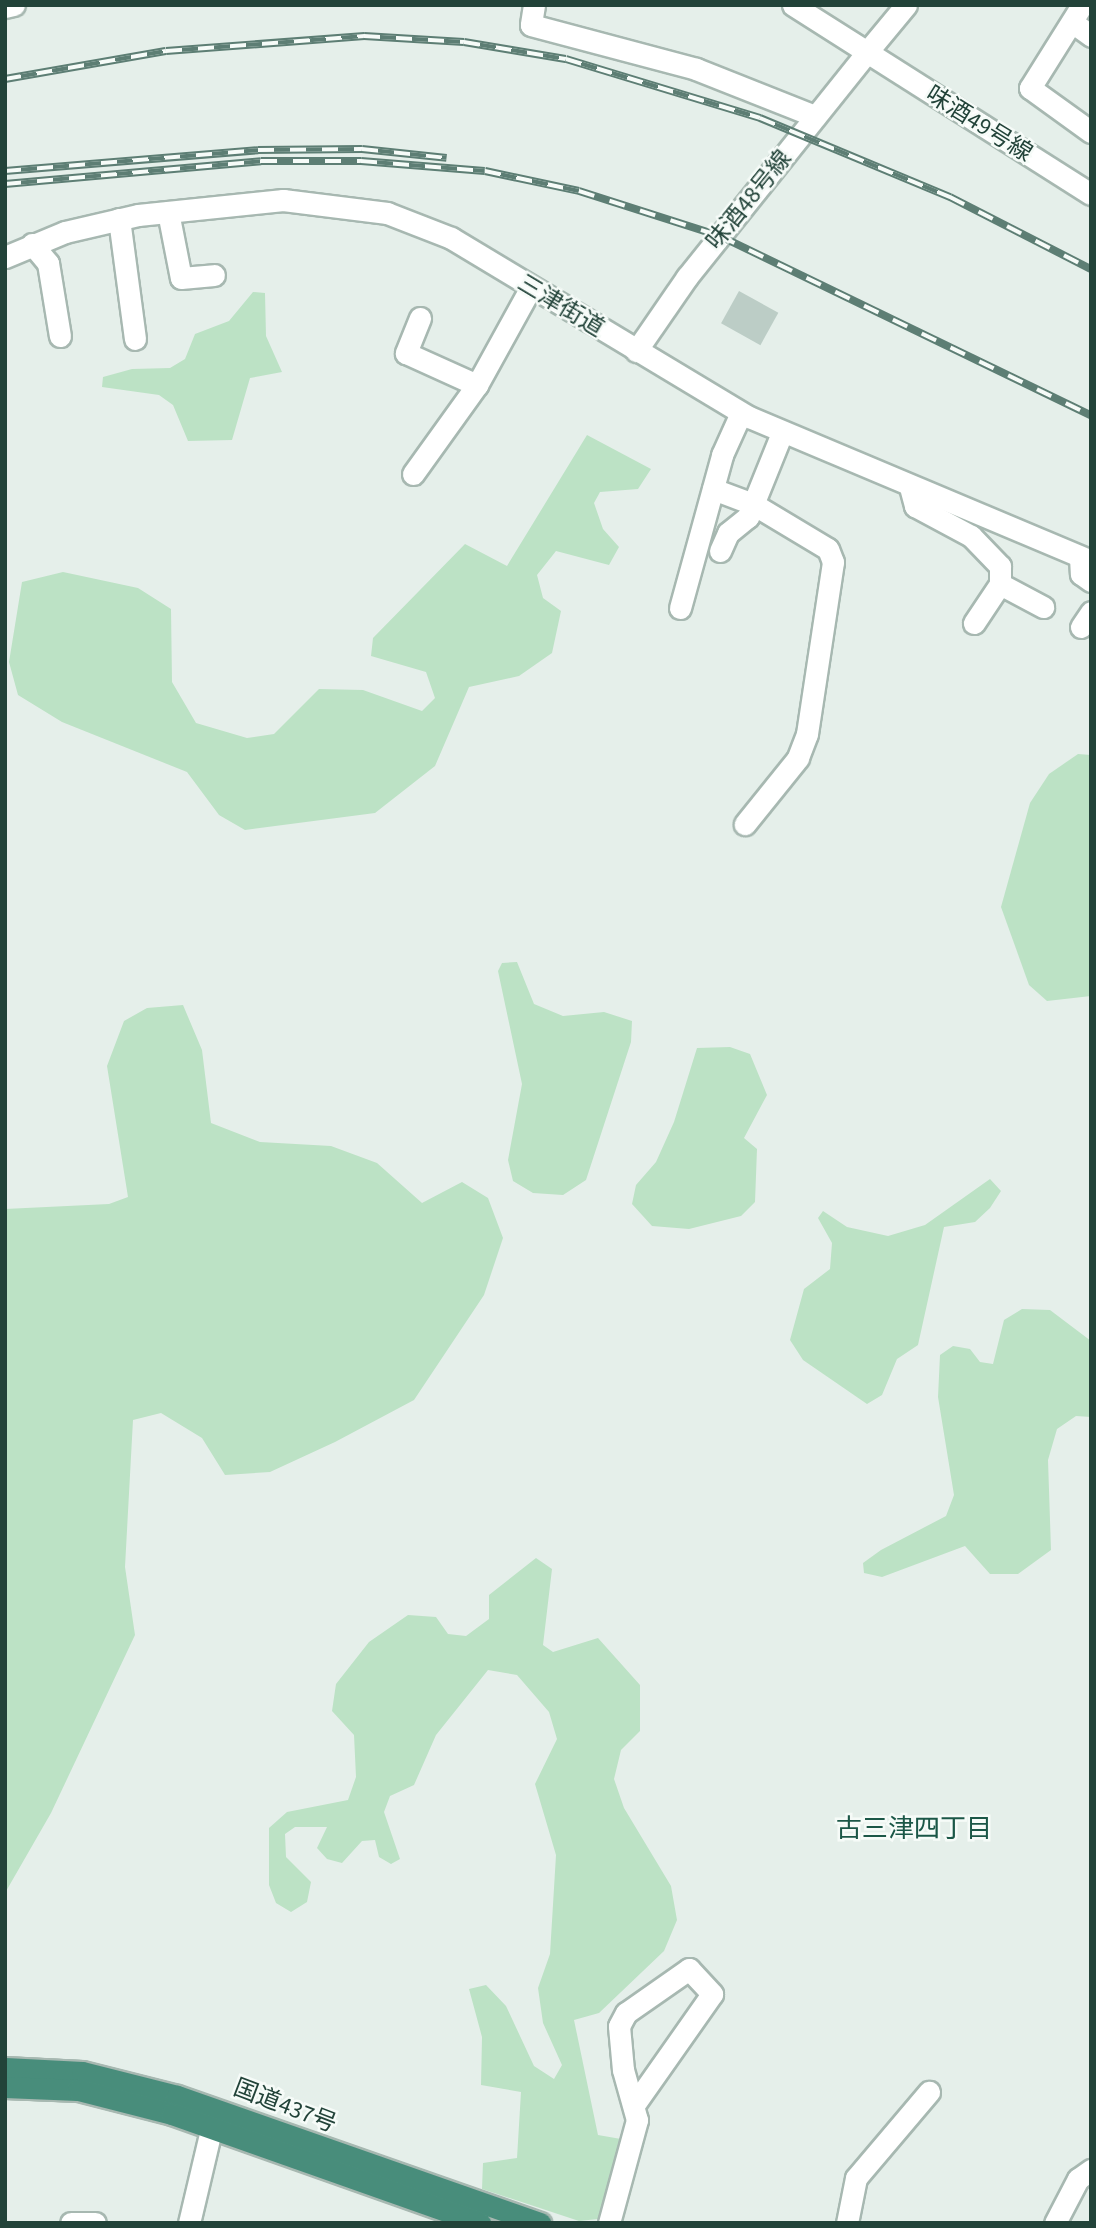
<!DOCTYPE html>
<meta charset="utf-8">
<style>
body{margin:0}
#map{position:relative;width:1096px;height:2228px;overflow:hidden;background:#e5efea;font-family:"Source Sans 3","Noto Sans JP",sans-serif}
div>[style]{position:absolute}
.green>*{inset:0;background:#bce2c5}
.building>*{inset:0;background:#bccdc6;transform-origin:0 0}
.roads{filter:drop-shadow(2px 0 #a7b8b1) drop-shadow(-2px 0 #a7b8b1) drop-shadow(0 2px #a7b8b1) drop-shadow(0 -2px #a7b8b1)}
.minor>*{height:21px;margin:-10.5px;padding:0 10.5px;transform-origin:10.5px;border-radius:10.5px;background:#fff}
.tertiary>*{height:21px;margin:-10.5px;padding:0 10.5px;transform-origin:10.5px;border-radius:10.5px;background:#fff}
.trunk>*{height:21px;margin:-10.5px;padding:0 10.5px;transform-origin:10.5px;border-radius:10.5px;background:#488d7b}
.rail>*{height:8px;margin-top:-4px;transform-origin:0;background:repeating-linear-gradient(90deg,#f6fbf8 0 16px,#5d7e74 0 32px);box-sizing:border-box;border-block:2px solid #5d7e74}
span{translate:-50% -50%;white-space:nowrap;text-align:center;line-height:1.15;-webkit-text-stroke:5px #f6fbf8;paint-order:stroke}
.street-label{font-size:24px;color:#224339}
.neighbourhood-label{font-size:26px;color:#1b5747}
.frame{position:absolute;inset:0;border:7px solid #224339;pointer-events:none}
</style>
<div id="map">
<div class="green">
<i style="clip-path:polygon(253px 292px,265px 293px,266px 336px,282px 372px,250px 378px,232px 440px,188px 441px,173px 405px,159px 395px,102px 387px,103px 377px,132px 369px,170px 368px,185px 359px,195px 334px,229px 321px)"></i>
<i style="clip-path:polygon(587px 435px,651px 469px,638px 489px,600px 492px,594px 503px,603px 529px,619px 547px,609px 565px,556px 551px,537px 575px,543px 598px,561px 611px,552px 653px,519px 676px,469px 687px,435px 766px,375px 813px,245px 830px,219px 815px,187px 772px,62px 722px,18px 695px,9px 662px,22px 582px,63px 572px,138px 588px,171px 609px,172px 682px,196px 723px,247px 738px,274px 734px,319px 689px,363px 690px,422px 711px,435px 698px,426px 672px,371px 656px,373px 638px,465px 544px,507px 566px)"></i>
<i style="clip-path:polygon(1078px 754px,1091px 755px,1091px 996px,1047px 1001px,1029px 985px,1001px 907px,1030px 803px,1049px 774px)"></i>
<i style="clip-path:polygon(517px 962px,534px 1004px,563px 1016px,604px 1012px,632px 1021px,631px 1042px,586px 1180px,563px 1195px,533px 1193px,513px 1181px,508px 1160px,522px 1084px,498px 971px,502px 963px)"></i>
<i style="clip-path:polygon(183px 1005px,202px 1050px,211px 1123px,260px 1142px,331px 1146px,377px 1163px,422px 1203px,462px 1182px,488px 1198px,503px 1238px,484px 1295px,414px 1400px,335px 1442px,270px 1472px,225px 1475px,202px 1438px,161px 1413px,133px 1420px,125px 1567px,135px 1635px,51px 1813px,5px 1893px,5px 1209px,109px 1204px,128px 1197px,107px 1066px,124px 1021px,147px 1008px)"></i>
<i style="clip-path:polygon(730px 1047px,750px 1054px,767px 1095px,744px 1138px,757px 1149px,755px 1202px,741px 1216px,689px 1229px,652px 1226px,632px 1204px,636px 1185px,656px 1162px,674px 1122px,697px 1048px)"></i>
<i style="clip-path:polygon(990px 1179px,1001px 1191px,990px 1208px,975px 1222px,944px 1227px,918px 1345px,897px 1359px,882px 1395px,867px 1404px,803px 1360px,790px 1340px,804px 1289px,830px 1269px,832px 1243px,818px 1218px,823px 1211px,847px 1227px,888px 1236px,925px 1225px)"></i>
<i style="clip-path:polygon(1022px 1309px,1050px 1310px,1091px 1341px,1091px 1417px,1076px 1416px,1057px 1429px,1048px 1460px,1051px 1550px,1018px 1574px,990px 1574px,965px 1546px,882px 1577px,864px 1573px,863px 1563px,881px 1550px,946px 1516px,954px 1495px,938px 1397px,940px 1355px,953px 1346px,970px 1349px,980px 1362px,993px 1364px,1004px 1320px)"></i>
<i style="clip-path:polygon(536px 1558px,552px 1569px,543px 1645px,553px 1652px,598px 1638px,640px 1685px,640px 1731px,621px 1750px,614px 1779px,624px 1808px,671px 1886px,677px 1920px,664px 1951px,599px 2013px,574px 2020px,598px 2135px,621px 2139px,610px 2198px,598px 2219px,579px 2221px,482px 2189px,483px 2163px,517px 2158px,521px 2092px,481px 2085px,482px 2037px,469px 1989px,486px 1985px,506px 2006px,534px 2066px,554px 2079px,562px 2065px,543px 2023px,538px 1988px,550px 1954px,556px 1855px,535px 1784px,557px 1739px,549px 1712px,517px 1675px,488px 1670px,436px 1735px,414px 1785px,390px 1796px,384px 1812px,400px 1859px,391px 1864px,379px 1857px,375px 1840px,362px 1841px,342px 1863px,327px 1859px,317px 1848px,327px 1827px,295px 1827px,285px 1834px,286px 1857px,311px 1882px,307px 1902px,291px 1912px,276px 1903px,269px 1885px,269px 1828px,287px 1812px,348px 1800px,356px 1777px,354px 1735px,332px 1711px,336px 1684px,369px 1642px,408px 1615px,436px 1617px,448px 1634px,466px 1636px,489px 1619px,489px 1595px)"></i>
</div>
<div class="building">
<i style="left:739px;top:291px;width:45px;height:37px;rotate:29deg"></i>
</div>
<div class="roads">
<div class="minor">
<i style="left:534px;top:5px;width:20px;rotate:99deg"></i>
<i style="left:531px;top:25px;width:171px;rotate:14.9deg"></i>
<i style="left:696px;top:69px;width:128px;rotate:21.6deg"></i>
<i style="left:1082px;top:5px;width:98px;rotate:122.1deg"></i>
<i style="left:1030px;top:88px;width:75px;rotate:35.8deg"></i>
<i style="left:5px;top:7px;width:9px;rotate:-13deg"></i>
<i style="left:1072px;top:22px;width:24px;rotate:36deg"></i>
<i style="left:168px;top:212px;width:67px;rotate:78.9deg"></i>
<i style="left:181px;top:278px;width:33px;rotate:-5deg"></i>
<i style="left:119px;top:219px;width:121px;rotate:82.4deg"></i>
<i style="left:32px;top:244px;width:25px;rotate:50deg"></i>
<i style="left:48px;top:263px;width:74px;rotate:80.7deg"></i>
<i style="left:420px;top:318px;width:38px;rotate:112deg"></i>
<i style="left:406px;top:353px;width:78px;rotate:24.3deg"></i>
<i style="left:636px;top:351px;width:90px;rotate:-55.4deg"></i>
<i style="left:687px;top:277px;width:288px;rotate:-51.3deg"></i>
<i style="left:867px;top:52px;width:265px;rotate:32.4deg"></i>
<i style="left:413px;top:474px;width:110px;rotate:-54.3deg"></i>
<i style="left:477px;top:385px;width:112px;rotate:-61.1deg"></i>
<i style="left:910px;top:487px;width:20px;rotate:75deg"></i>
<i style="left:915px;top:506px;width:64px;rotate:28.2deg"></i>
<i style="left:971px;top:536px;width:42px;rotate:46deg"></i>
<i style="left:1000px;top:566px;width:18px;rotate:90deg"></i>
<i style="left:1000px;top:584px;width:47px;rotate:123.7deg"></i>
<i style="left:713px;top:489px;width:43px;rotate:20.6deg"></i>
<i style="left:753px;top:504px;width:87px;rotate:31deg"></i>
<i style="left:828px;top:549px;width:14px;rotate:69deg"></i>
<i style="left:833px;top:562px;width:174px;rotate:98.6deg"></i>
<i style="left:807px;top:734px;width:26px;rotate:111deg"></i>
<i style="left:798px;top:758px;width:85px;rotate:128.8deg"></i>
<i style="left:720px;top:551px;width:20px;rotate:-66deg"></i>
<i style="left:728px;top:533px;width:26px;rotate:-39deg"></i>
<i style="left:748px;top:517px;width:91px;rotate:-68deg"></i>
<i style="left:1080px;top:557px;width:17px;rotate:87deg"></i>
<i style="left:1081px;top:574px;width:12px;rotate:35deg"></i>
<i style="left:1000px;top:584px;width:49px;rotate:28.1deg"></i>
<i style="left:680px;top:608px;width:159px;rotate:-74.6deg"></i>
<i style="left:722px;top:455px;width:46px;rotate:-65.7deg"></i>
<i style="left:1081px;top:627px;width:18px;rotate:-56deg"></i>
<i style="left:71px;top:2223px;width:24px"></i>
<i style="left:609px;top:2223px;width:107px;rotate:-74.8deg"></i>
<i style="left:637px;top:2120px;width:52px;rotate:-105.6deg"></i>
<i style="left:623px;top:2070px;width:44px;rotate:-95.2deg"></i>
<i style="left:619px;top:2026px;width:15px;rotate:-62deg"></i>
<i style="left:626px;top:2013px;width:77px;rotate:-34.9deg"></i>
<i style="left:689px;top:1969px;width:34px;rotate:47deg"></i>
<i style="left:712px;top:1994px;width:136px;rotate:125.1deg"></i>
<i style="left:847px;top:2223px;width:46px;rotate:-78.7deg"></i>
<i style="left:856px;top:2178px;width:113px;rotate:-49.7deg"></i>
<i style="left:1055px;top:2223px;width:50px;rotate:-62.4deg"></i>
<i style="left:1078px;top:2179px;width:16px;rotate:-35deg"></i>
</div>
<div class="tertiary">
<i style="left:793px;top:5px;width:88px;rotate:32.4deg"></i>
<i style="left:867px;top:52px;width:61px;rotate:-50.3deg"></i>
<i style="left:5px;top:257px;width:65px;rotate:-22.6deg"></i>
<i style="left:65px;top:232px;width:75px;rotate:-13.1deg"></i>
<i style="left:138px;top:215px;width:146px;rotate:-5.9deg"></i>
<i style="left:283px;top:200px;width:105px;rotate:7.1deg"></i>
<i style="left:387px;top:213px;width:69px;rotate:21.3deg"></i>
<i style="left:451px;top:238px;width:348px;rotate:31deg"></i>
<i style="left:749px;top:417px;width:371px;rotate:22.8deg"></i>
<i style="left:189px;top:2223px;width:113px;rotate:-76.7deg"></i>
</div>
<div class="trunk">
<i style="left:5px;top:2068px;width:77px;rotate:3deg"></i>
<i style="left:82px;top:2072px;width:98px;rotate:14.2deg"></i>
<i style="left:177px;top:2096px;width:385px;rotate:19.3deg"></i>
<i style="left:5px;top:2087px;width:73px;rotate:2.4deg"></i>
<i style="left:78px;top:2090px;width:97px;rotate:14.3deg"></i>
<i style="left:172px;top:2114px;width:327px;rotate:19.5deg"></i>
</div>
</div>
<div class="rail">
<i style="left:5px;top:79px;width:163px;rotate:-9.9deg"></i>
<i style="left:166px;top:51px;width:199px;rotate:-4.3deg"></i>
<i style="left:364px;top:36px;width:100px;rotate:3.4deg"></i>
<i style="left:464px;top:42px;width:103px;rotate:9.5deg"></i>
<i style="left:566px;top:59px;width:203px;rotate:16.9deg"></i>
<i style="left:760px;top:118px;width:206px;rotate:22.6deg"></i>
<i style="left:950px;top:197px;width:158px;rotate:27.1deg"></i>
<i style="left:5px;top:171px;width:254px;rotate:-4.7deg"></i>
<i style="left:258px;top:150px;width:104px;rotate:-0.6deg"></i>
<i style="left:362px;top:149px;width:85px;rotate:6deg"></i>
<i style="left:5px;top:184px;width:257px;rotate:-5.1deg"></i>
<i style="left:261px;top:161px;width:100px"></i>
<i style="left:361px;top:161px;width:124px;rotate:4.6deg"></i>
<i style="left:485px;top:171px;width:96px;rotate:12deg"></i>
<i style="left:579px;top:191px;width:148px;rotate:17.7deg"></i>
<i style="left:720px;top:236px;width:412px;rotate:25.8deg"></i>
</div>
<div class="street-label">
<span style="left:979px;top:124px;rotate:32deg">味酒49号線</span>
<span style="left:749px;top:200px;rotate:-51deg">味酒48号線</span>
<span style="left:561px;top:306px;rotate:31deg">三津街道</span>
<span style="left:285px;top:2106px;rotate:21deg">国道437号</span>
</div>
<div class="neighbourhood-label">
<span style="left:914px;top:1829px">古三津四丁目</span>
</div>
<div class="frame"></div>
</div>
